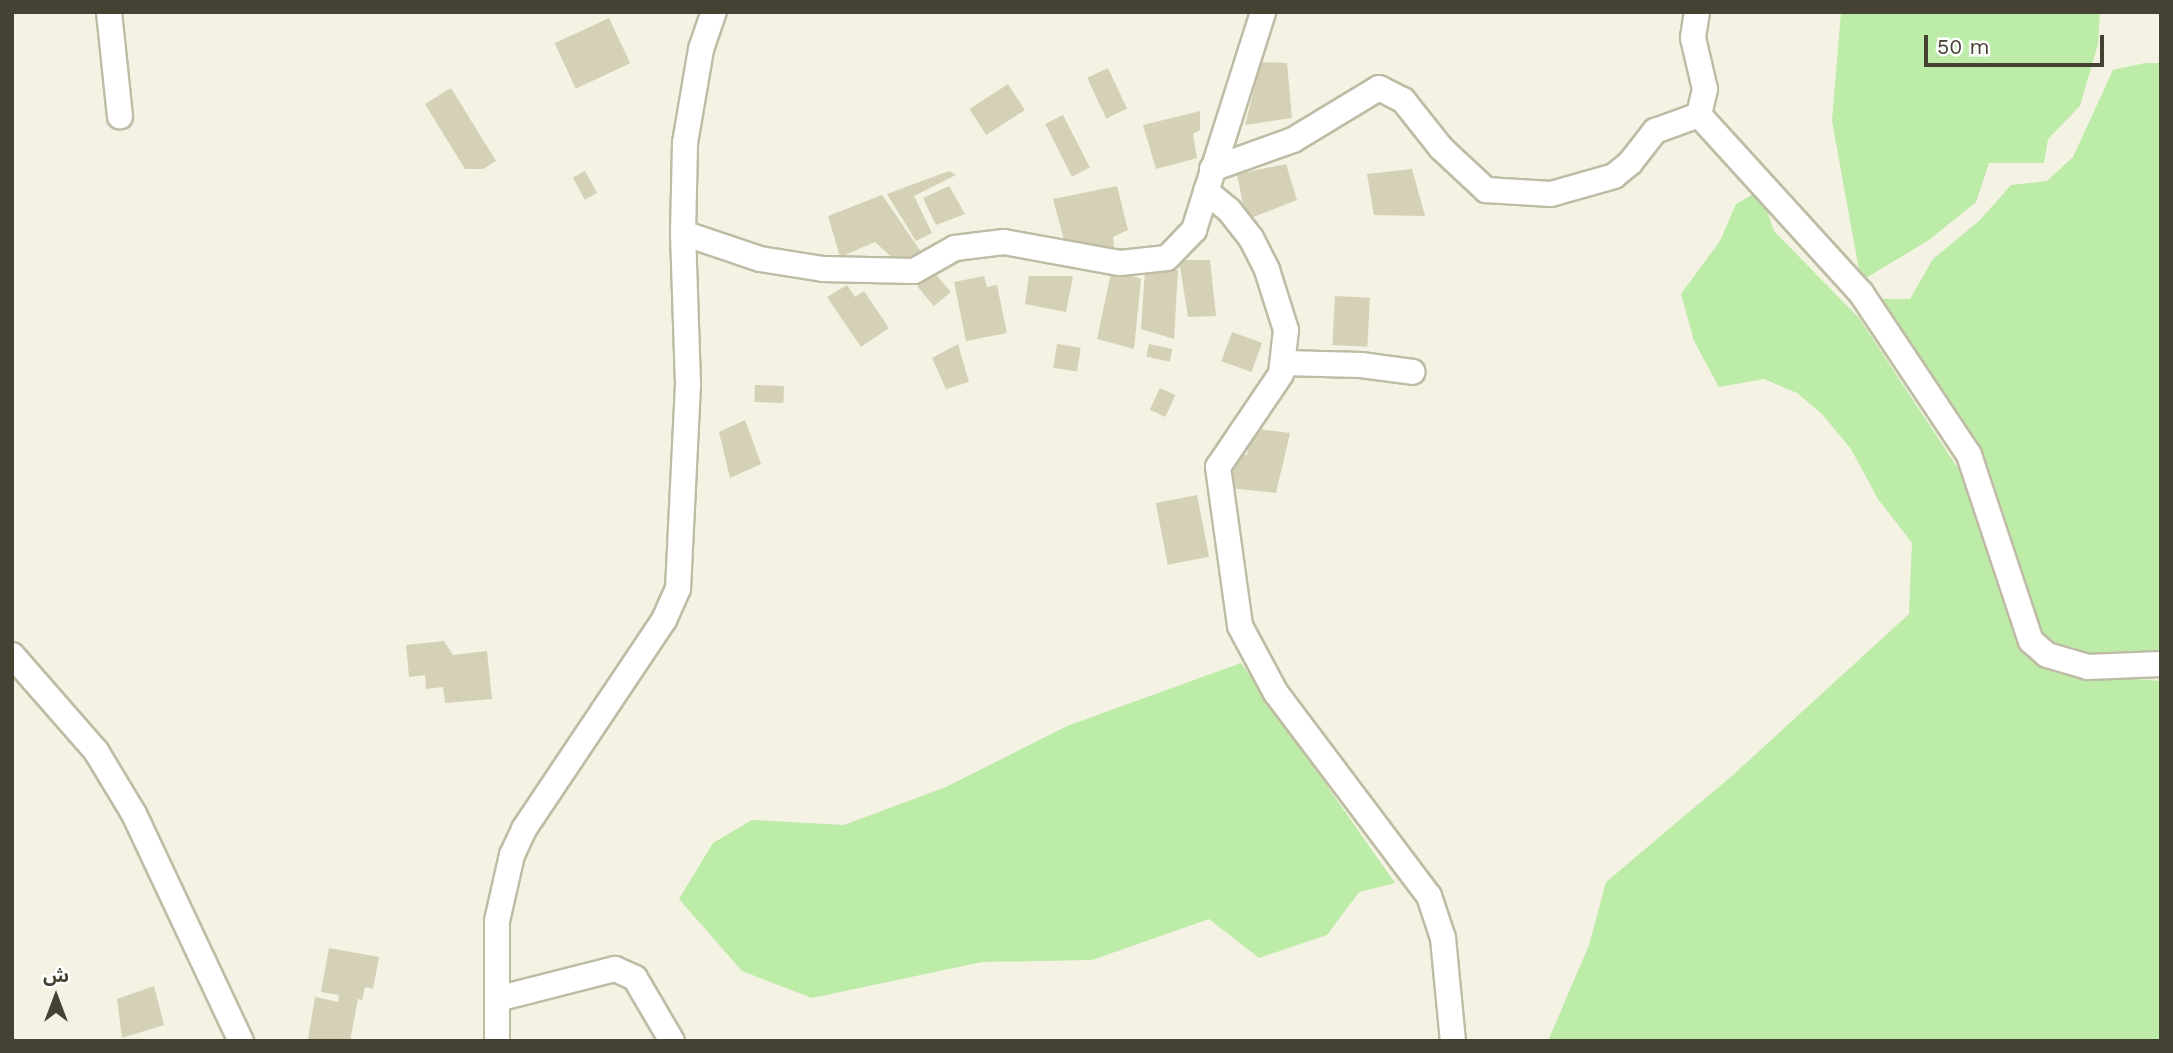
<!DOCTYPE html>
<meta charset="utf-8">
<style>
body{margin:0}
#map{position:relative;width:2173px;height:1053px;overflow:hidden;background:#f3f2e3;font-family:"Work Sans","Noto Sans Arabic",sans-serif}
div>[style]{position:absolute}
.green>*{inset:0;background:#bdeba8}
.building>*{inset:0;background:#d5d1b7;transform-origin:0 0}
.roads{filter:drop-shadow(2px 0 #bfbca5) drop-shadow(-2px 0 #bfbca5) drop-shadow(0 2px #bfbca5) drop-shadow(0 -2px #bfbca5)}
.minor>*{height:24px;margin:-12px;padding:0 12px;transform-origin:12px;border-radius:12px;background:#fff}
span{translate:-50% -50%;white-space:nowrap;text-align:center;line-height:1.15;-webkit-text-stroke:6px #fff;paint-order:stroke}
.frame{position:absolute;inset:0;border:14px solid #454233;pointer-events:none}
.north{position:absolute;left:21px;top:962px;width:70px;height:70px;-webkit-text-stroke:5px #fff;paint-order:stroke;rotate:0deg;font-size:19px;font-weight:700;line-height:28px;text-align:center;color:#454233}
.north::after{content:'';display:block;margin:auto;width:24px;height:32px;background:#454233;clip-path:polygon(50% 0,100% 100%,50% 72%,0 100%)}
.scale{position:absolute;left:1924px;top:35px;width:180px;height:32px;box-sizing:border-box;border:4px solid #454233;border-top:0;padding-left:9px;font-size:21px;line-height:24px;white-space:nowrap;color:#454233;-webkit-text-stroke:5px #fff;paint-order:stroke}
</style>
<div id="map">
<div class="green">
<i style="clip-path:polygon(1841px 12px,2100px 12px,2098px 44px,2080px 106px,2048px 139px,2044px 163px,1989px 163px,1976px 202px,1929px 240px,1861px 281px,1832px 121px)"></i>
<i style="clip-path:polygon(2145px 63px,2161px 63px,2161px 652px,2073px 655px,2038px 641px,2000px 532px,1991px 479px,1875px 299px,1910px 299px,1933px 259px,1979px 221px,2011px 185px,2047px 181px,2073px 157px,2113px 70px)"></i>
<i style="clip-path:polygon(1755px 193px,1764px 202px,1774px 231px,1859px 318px,1969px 485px,2029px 651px,2054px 672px,2161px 681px,2161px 1041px,1548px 1041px,1589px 945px,1606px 882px,1733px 775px,1909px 614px,1912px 543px,1878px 499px,1851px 449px,1822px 414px,1797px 393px,1764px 379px,1719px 387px,1694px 341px,1681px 294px,1720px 241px,1736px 204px)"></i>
<i style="clip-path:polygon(1241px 663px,1395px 883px,1359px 892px,1327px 935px,1259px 958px,1209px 919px,1092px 960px,982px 962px,812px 998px,742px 971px,679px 899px,713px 843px,752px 820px,844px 825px,946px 787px,1067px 726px)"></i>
</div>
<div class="building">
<i style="left:609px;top:18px;width:50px;height:60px;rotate:65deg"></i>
<i style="clip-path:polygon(1261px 62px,1287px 63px,1292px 118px,1245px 125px)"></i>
<i style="left:1108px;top:68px;width:45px;height:23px;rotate:65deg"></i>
<i style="left:1008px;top:84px;width:31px;height:46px;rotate:57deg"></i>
<i style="clip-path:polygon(451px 88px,496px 161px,483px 169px,465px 169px,425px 104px)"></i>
<i style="clip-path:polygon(1200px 111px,1200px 130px,1193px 134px,1197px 158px,1156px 169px,1143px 125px)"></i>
<i style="left:1063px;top:115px;width:59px;height:20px;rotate:63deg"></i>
<i style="clip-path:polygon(1286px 164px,1297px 200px,1246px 220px,1237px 174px)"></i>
<i style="clip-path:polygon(1412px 169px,1425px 216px,1374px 215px,1367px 174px)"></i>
<i style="left:585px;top:171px;width:25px;height:14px;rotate:61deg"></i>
<i style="clip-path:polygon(949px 171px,956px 175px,914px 196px,932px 233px,916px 241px,887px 194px)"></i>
<i style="clip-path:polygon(949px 186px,965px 214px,936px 225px,923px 198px)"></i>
<i style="clip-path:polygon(1117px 186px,1128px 230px,1113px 237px,1114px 247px,1065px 244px,1053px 199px)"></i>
<i style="clip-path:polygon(882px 195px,922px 253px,897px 262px,875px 242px,840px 257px,828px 216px)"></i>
<i style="clip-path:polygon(1179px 260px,1210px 260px,1216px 316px,1188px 317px)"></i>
<i style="clip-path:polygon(1112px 268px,1141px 279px,1134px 349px,1097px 339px)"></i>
<i style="clip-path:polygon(1145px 270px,1178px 270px,1174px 339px,1141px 329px)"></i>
<i style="left:934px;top:272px;width:26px;height:22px;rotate:50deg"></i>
<i style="clip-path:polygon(984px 276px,987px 287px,997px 285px,1007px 333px,966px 341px,954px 282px)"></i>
<i style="clip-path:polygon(1029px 276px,1073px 276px,1066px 312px,1025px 304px)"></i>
<i style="clip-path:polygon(847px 285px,855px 297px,864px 291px,889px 328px,861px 347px,827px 297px)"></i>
<i style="left:1335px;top:296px;width:35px;height:49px;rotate:3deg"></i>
<i style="left:1232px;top:332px;width:32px;height:31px;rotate:20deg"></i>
<i style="clip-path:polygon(958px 344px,969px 382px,946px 389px,932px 358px)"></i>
<i style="left:1057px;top:344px;width:24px;height:24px;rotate:9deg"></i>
<i style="left:1149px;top:344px;width:24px;height:13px;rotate:12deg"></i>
<i style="left:755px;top:385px;width:29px;height:17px;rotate:2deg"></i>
<i style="left:1160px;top:388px;width:17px;height:24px;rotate:25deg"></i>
<i style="clip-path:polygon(745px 420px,761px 464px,730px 478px,719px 432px)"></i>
<i style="clip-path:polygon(1251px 428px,1290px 433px,1276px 493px,1229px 488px,1229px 453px,1247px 455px)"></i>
<i style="left:1197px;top:495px;width:63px;height:42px;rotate:79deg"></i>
<i style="clip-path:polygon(444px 641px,453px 655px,487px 651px,492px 699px,445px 703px,443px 687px,426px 689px,425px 675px,409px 677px,406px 645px)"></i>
<i style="clip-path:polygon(329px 948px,379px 957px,373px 989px,365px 987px,362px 1000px,358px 999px,350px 1041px,308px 1039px,315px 997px,338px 1002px,339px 995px,321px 992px)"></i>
<i style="clip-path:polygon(154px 986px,164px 1025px,122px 1038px,117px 999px)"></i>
</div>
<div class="roads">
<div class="minor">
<i style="left:109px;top:12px;width:105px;rotate:84deg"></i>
<i style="left:1697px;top:12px;width:26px;rotate:99deg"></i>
<i style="left:1693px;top:38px;width:52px;rotate:76.8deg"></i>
<i style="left:1705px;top:89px;width:27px;rotate:103deg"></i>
<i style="left:1699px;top:115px;width:241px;rotate:47.7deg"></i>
<i style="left:1861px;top:293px;width:195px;rotate:56.3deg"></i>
<i style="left:1969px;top:455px;width:196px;rotate:71.6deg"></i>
<i style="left:2031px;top:641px;width:21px;rotate:41deg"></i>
<i style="left:2047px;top:655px;width:43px;rotate:16.3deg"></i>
<i style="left:2088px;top:667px;width:73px;rotate:-2.4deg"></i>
<i style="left:1212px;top:169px;width:86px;rotate:-19.7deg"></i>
<i style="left:1293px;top:140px;width:100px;rotate:-31.2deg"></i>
<i style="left:1379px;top:88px;width:27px;rotate:27deg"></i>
<i style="left:1403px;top:100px;width:61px;rotate:51.6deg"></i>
<i style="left:1441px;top:148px;width:62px;rotate:43deg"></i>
<i style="left:1486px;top:190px;width:65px;rotate:3.5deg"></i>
<i style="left:1551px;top:194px;width:66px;rotate:-15.9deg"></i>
<i style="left:1614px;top:176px;width:21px;rotate:-39deg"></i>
<i style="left:1630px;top:163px;width:41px;rotate:-52deg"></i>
<i style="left:1655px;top:131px;width:47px;rotate:-20deg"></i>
<i style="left:1206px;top:191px;width:30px;rotate:40deg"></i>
<i style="left:1229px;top:210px;width:36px;rotate:52deg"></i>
<i style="left:1251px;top:238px;width:36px;rotate:63deg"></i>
<i style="left:1267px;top:270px;width:63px;rotate:72.4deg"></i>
<i style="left:1286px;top:330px;width:44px;rotate:96.5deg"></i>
<i style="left:1281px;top:374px;width:112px;rotate:124.1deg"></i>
<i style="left:1218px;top:467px;width:161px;rotate:82.1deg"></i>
<i style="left:1240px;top:626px;width:76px;rotate:61.8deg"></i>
<i style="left:1276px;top:693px;width:254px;rotate:53deg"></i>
<i style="left:1429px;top:896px;width:44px;rotate:71.6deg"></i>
<i style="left:1443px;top:938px;width:103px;rotate:84.5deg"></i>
<i style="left:683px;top:233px;width:81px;rotate:18.7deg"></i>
<i style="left:760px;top:259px;width:64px;rotate:9deg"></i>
<i style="left:823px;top:269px;width:91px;rotate:1.3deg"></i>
<i style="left:914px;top:271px;width:47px;rotate:-29.3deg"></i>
<i style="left:955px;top:248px;width:49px;rotate:-7deg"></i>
<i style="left:1004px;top:242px;width:118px;rotate:10.3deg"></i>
<i style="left:1120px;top:263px;width:47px;rotate:-6.1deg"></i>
<i style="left:1167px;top:258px;width:39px;rotate:-46deg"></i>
<i style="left:1194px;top:230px;width:229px;rotate:-72.4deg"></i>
<i style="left:1283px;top:363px;width:78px;rotate:1.5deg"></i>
<i style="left:1361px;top:365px;width:52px;rotate:7.7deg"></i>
<i style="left:12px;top:655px;width:128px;rotate:48.8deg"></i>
<i style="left:96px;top:751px;width:74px;rotate:58.9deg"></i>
<i style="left:134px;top:814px;width:251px;rotate:64.8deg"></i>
<i style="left:497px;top:999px;width:122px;rotate:-14.3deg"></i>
<i style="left:615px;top:969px;width:22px;rotate:24deg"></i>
<i style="left:635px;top:978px;width:73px;rotate:59.6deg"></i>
<i style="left:497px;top:1041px;width:120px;rotate:-90deg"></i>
<i style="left:497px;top:921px;width:68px;rotate:-77.2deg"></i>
<i style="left:512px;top:855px;width:29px;rotate:-65deg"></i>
<i style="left:524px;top:829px;width:252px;rotate:-56.2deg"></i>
<i style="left:664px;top:620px;width:34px;rotate:-66deg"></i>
<i style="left:678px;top:589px;width:205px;rotate:-87.2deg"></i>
<i style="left:688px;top:384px;width:151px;rotate:-91.9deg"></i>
<i style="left:683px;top:233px;width:90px;rotate:-88.7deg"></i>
<i style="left:685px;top:143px;width:95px;rotate:-80.3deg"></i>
<i style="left:701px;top:49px;width:39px;rotate:-71deg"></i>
</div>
</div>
<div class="frame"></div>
<div class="north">ش</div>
<div class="scale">50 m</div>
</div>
